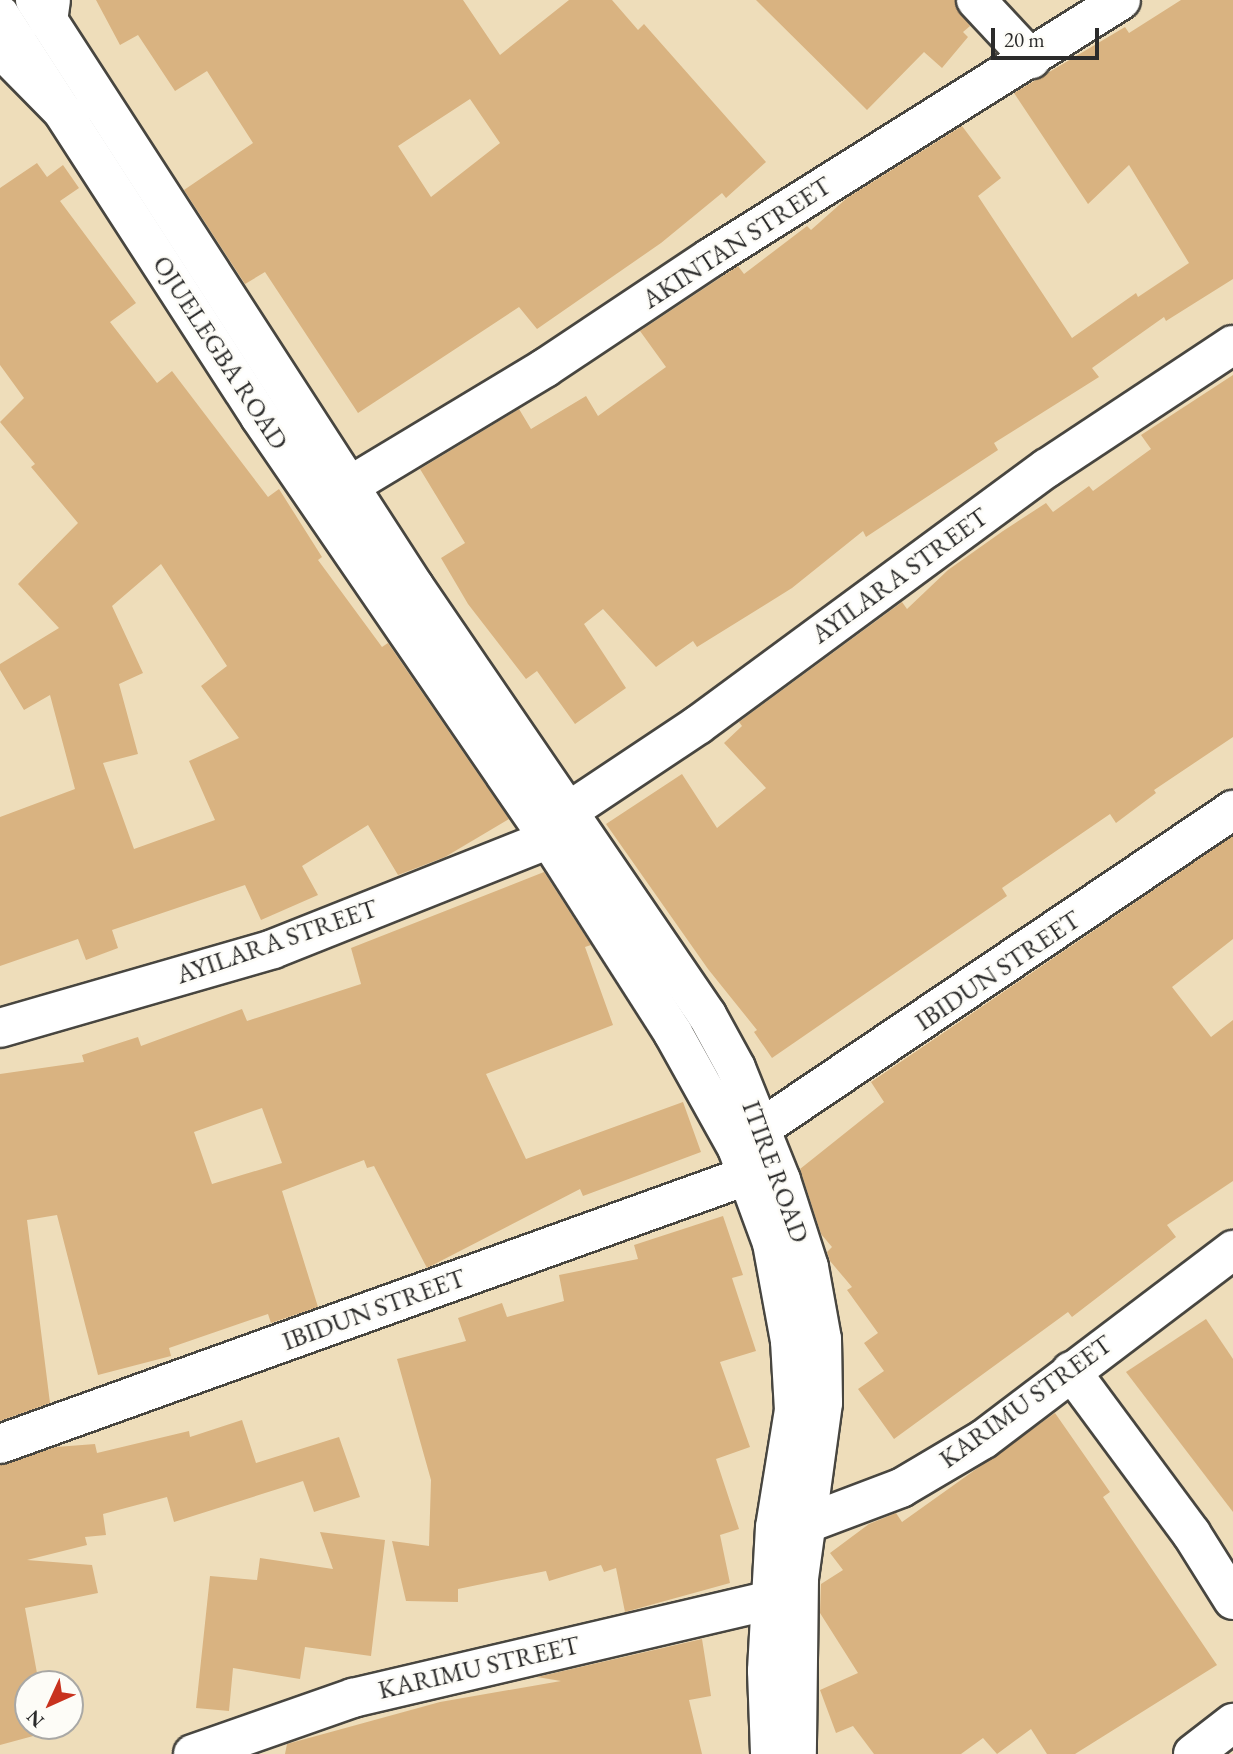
<!DOCTYPE html>
<style>
body{margin:0}
#map{position:relative;width:1233px;height:1754px;overflow:hidden;background:#eeddba;font-family:"EB Garamond",serif}
div>[style]{position:absolute}
.building>*{inset:0;background:#d9b381}
.roads{filter:drop-shadow(2px 0 #484640) drop-shadow(-2px 0 #484640) drop-shadow(0 2px #484640) drop-shadow(0 -2px #484640)}
.street>*{height:38px;margin:-19px;padding:0 19px;transform-origin:19px;border-radius:19px;background:#fff}
.secondary>*{height:38px;margin:-19px;padding:0 19px;transform-origin:19px;border-radius:19px;background:#fff}
.primary>*{height:38px;margin:-19px;padding:0 19px;transform-origin:19px;border-radius:19px;background:#fff}
span{translate:-50% -50%;white-space:nowrap;text-align:center;line-height:1.15;-webkit-text-stroke:5px #fdfcf7;paint-order:stroke}
.street-label{font-size:26px;color:#2b2b2b}
.north{position:absolute;left:14px;top:1670px;width:70px;height:70px;box-sizing:border-box;background:#fdfcf7;border:2px solid #a9a8a5;border-radius:50%;rotate:225deg;font-size:19px;font-weight:700;line-height:28px;text-align:center;color:#2b2b2b}
.north::after{content:'';display:block;margin:auto;width:24px;height:32px;background:#c8321e;clip-path:polygon(50% 0,100% 100%,50% 72%,0 100%)}
.scale{position:absolute;left:991px;top:28px;width:108px;height:32px;box-sizing:border-box;border:4px solid #2b2b2b;border-top:0;padding-left:9px;font-size:21px;line-height:24px;white-space:nowrap;color:#2b2b2b;-webkit-text-stroke:5px #fdfcf7;paint-order:stroke}
</style>
<div id="map">
<div class="building">
<i style="clip-path:polygon(evenodd,96px 0,463px 0,500px 55px,569px 0,612px 0,638px 30px,644px 24px,766px 162px,726px 198px,722px 193px,661px 243px,537px 329px,519px 307px,358px 413px,265px 272px,245px 284px,184px 190px,253px 143px,207px 71px,175px 91px,138px 35px,120px 45px,96px 0,470px 99px,500px 143px,431px 197px,398px 146px,470px 99px)"></i>
<i style="clip-path:polygon(756px 0,955px 0,970px 26px,963px 32px,968px 37px,942px 68px,924px 52px,867px 110px)"></i>
<i style="clip-path:polygon(1181px 0,1233px 0,1233px 279px,1166px 321px,1164px 317px,1092px 368px,1099px 377px,994px 443px,998px 450px,866px 537px,863px 531px,792px 588px,697px 647px,693px 641px,656px 667px,603px 609px,584px 624px,626px 688px,575px 724px,537px 671px,526px 679px,468px 604px,441px 558px,465px 543px,420px 469px,519px 409px,531px 429px,586px 396px,598px 416px,666px 367px,640px 331px,738px 266px,744px 274px,807px 226px,811px 230px,847px 198px,962px 126px,1001px 178px,978px 196px,1072px 338px,1136px 293px,1138px 297px,1189px 263px,1129px 165px,1088px 204px,1014px 93px,1125px 27px,1129px 33px)"></i>
<i style="clip-path:polygon(evenodd,37px 163px,47px 177px,63px 165px,79px 188px,60px 201px,136px 303px,110px 322px,157px 383px,172px 371px,268px 497px,279px 489px,322px 557px,318px 560px,382px 647px,388px 643px,509px 819px,445px 857px,398px 875px,368px 825px,302px 866px,318px 895px,261px 920px,245px 885px,112px 930px,118px 948px,86px 960px,78px 939px,0 966px,0 817px,75px 789px,50px 695px,24px 710px,0 670px,0 664px,59px 628px,18px 584px,78px 523px,31px 467px,35px 464px,0 422px,24px 398px,0 365px,0 188px,37px 163px,161px 564px,227px 666px,201px 686px,239px 738px,189px 761px,215px 820px,134px 849px,103px 763px,138px 754px,119px 684px,143px 673px,112px 606px,161px 564px)"></i>
<i style="clip-path:polygon(1233px 375px,1233px 737px,1154px 790px,1156px 793px,1116px 823px,1110px 814px,1002px 888px,1007px 896px,772px 1058px,754px 1032px,757px 1030px,708px 969px,606px 824px,682px 774px,717px 828px,766px 788px,724px 743px,742px 726px,739px 722px,902px 602px,907px 609px,948px 570px,1003px 531px,1046px 503px,1053px 512px,1089px 486px,1093px 491px,1151px 449px,1141px 435px)"></i>
<i style="clip-path:polygon(1233px 836px,1233px 939px,1172px 987px,1211px 1037px,1233px 1020px,1233px 1181px,1167px 1225px,1176px 1237px,1072px 1317px,1068px 1312px,894px 1439px,858px 1389px,884px 1371px,864px 1343px,878px 1333px,847px 1290px,852px 1287px,830px 1261px,827px 1252px,832px 1247px,821px 1234px,800px 1169px,884px 1102px,871px 1082px)"></i>
<i style="clip-path:polygon(evenodd,544px 872px,591px 945px,585px 947px,613px 1025px,486px 1074px,526px 1159px,683px 1102px,701px 1152px,583px 1196px,580px 1189px,427px 1268px,374px 1166px,367px 1168px,364px 1160px,282px 1191px,318px 1307px,271px 1323px,268px 1314px,169px 1348px,171px 1356px,98px 1375px,57px 1215px,27px 1220px,50px 1403px,0 1421px,0 1074px,84px 1062px,82px 1055px,138px 1037px,141px 1046px,242px 1009px,247px 1021px,361px 984px,351px 948px,544px 872px,262px 1108px,282px 1163px,212px 1184px,194px 1132px,262px 1108px)"></i>
<i style="clip-path:polygon(723px 1216px,743px 1275px,732px 1278px,756px 1351px,720px 1362px,750px 1447px,716px 1459px,739px 1529px,720px 1535px,730px 1583px,625px 1612px,616px 1568px,604px 1572px,601px 1565px,549px 1581px,546px 1571px,458px 1589px,458px 1602px,406px 1601px,392px 1541px,429px 1546px,431px 1480px,397px 1359px,466px 1341px,458px 1318px,502px 1303px,507px 1317px,564px 1301px,559px 1275px,638px 1259px,634px 1245px)"></i>
<i style="clip-path:polygon(1206px 1319px,1233px 1359px,1233px 1512px,1126px 1372px)"></i>
<i style="clip-path:polygon(1055px 1413px,1110px 1492px,1103px 1497px,1217px 1665px,1075px 1754px,1047px 1754px,1031px 1729px,997px 1754px,983px 1738px,961px 1754px,874px 1754px,853px 1726px,836px 1733px,820px 1690px,858px 1673px,820px 1613px,821px 1584px,843px 1570px,830px 1553px,869px 1524px,896px 1513px,902px 1522px)"></i>
<i style="clip-path:polygon(242px 1420px,256px 1463px,339px 1437px,360px 1497px,314px 1512px,303px 1481px,174px 1522px,167px 1497px,103px 1514px,106px 1535px,85px 1537px,87px 1545px,27px 1560px,92px 1565px,98px 1593px,25px 1608px,39px 1684px,28px 1684px,28px 1726px,47px 1726px,48px 1732px,0 1745px,0 1465px,56px 1447px,95px 1444px,97px 1453px,189px 1431px,190px 1437px)"></i>
<i style="clip-path:polygon(320px 1532px,385px 1540px,371px 1656px,305px 1647px,300px 1679px,233px 1668px,229px 1711px,196px 1708px,210px 1576px,257px 1580px,260px 1558px,333px 1569px)"></i>
<i style="clip-path:polygon(702px 1639px,711px 1696px,689px 1700px,702px 1754px,285px 1754px,287px 1744px,440px 1702px,561px 1681px,537px 1677px)"></i>
</div>
<div class="roads">
<div class="street">
<i style="left:976px;top:0;width:81px;rotate:47deg"></i>
<i style="left:351px;top:485px;width:227px;rotate:-31.1deg"></i>
<i style="left:545px;top:368px;width:198px;rotate:-33.7deg"></i>
<i style="left:710px;top:258px;width:485px;rotate:-32.1deg"></i>
<i style="left:569px;top:811px;width:155px;rotate:-33.7deg"></i>
<i style="left:698px;top:725px;width:433px;rotate:-36.4deg"></i>
<i style="left:1047px;top:468px;width:223px;rotate:-33.5deg"></i>
<i style="left:0;top:1028px;width:284px;rotate:-16.1deg"></i>
<i style="left:273px;top:949px;width:297px;rotate:-21.7deg"></i>
<i style="left:760px;top:1129px;width:571px;rotate:-34deg"></i>
<i style="left:1071px;top:1371px;width:202px;rotate:53.5deg"></i>
<i style="left:1191px;top:1533px;width:79px;rotate:57.9deg"></i>
<i style="left:0;top:1444px;width:796px;rotate:-19.76deg"></i>
<i style="left:803px;top:1525px;width:105px;rotate:-20.7deg"></i>
<i style="left:901px;top:1488px;width:96px;rotate:-30.6deg"></i>
<i style="left:984px;top:1439px;width:313px;rotate:-37.2deg"></i>
<i style="left:193px;top:1754px;width:170px;rotate:-19.3deg"></i>
<i style="left:353px;top:1698px;width:429px;rotate:-13.2deg"></i>
<i style="left:1193px;top:1754px;width:51px;rotate:-37.8deg"></i>
</div>
<div class="secondary">
<i style="left:35px;top:0;width:698px;rotate:57.11deg"></i>
<i style="left:414px;top:586px;width:520px;rotate:55.67deg"></i>
<i style="left:707px;top:1015px;width:60px;rotate:61.3deg"></i>
<i style="left:736px;top:1068px;width:121px;rotate:68.1deg"></i>
<i style="left:781px;top:1180px;width:91px;rotate:72.2deg"></i>
<i style="left:809px;top:1267px;width:73px;rotate:79.8deg"></i>
<i style="left:822px;top:1339px;width:64px;rotate:89.1deg"></i>
<i style="left:823px;top:1403px;width:177px;rotate:97.8deg"></i>
<i style="left:799px;top:1578px;width:176px;rotate:90.7deg"></i>
<i style="left:0;top:15px;width:479px;rotate:57.1deg"></i>
<i style="left:260px;top:417px;width:511px;rotate:55.6deg"></i>
<i style="left:549px;top:839px;width:230px;rotate:57.4deg"></i>
<i style="left:673px;top:1033px;width:132px;rotate:60.9deg"></i>
<i style="left:737px;top:1148px;width:101px;rotate:69.8deg"></i>
<i style="left:772px;top:1243px;width:100px;rotate:79.6deg"></i>
<i style="left:790px;top:1341px;width:69px;rotate:86.7deg"></i>
<i style="left:794px;top:1410px;width:119px;rotate:99.2deg"></i>
<i style="left:775px;top:1527px;width:144px;rotate:93.2deg"></i>
<i style="left:767px;top:1671px;width:83px;rotate:87.9deg"></i>
</div>
<div class="primary">
<i style="left:48px;top:21px;width:21px;rotate:-82deg"></i>
<i style="left:0;top:48px;width:101px;rotate:45.4deg"></i>
</div>
</div>
<div class="street-label">
<span style="left:737px;top:243px;rotate:-33deg">AKINTAN STREET</span>
<span style="left:220px;top:353px;rotate:57deg">OJUELEGBA ROAD</span>
<span style="left:900px;top:576px;rotate:-36deg">AYILARA STREET</span>
<span style="left:277px;top:942px;rotate:-19deg">AYILARA STREET</span>
<span style="left:998px;top:971px;rotate:-34deg">IBIDUN STREET</span>
<span style="left:775px;top:1172px;rotate:70deg">ITIRE ROAD</span>
<span style="left:374px;top:1310px;rotate:-20deg">IBIDUN STREET</span>
<span style="left:1026px;top:1402px;rotate:-36deg">KARIMU STREET</span>
<span style="left:479px;top:1668px;rotate:-13deg">KARIMU STREET</span>
</div>
<div class="north">N</div>
<div class="scale">20 m</div>
</div>
